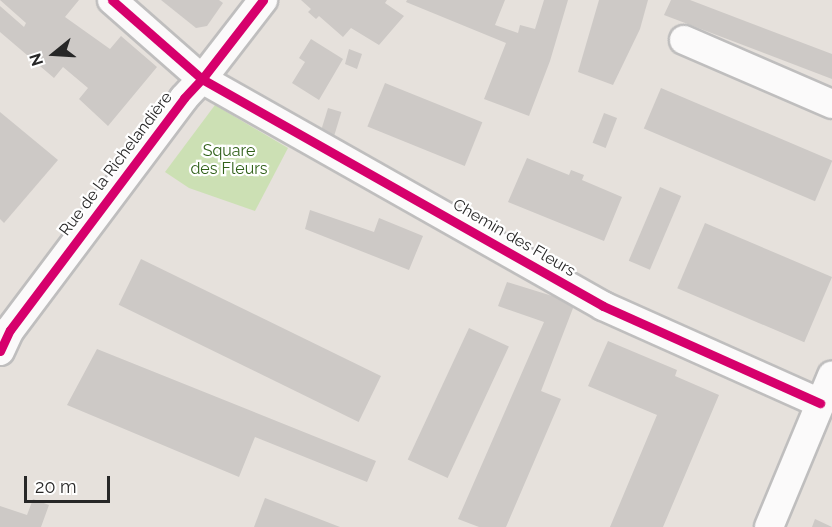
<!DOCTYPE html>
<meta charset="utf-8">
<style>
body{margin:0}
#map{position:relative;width:832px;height:527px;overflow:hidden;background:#e6e1dc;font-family:Raleway,sans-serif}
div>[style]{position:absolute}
.green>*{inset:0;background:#cce0b4}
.building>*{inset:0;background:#cdc9c6;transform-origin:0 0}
.roads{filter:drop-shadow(2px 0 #bfbebe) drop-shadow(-2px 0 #bfbebe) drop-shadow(0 2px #bfbebe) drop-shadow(0 -2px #bfbebe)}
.minor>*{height:28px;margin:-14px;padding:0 14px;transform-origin:14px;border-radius:14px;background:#fbfafa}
.cycleway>*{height:9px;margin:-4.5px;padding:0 4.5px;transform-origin:4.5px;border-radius:4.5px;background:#d6006c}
span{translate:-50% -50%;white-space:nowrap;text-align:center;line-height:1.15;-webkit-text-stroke:4.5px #fff;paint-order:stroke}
.park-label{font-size:16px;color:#31611a}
.street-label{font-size:16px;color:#272727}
.north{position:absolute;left:24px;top:24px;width:60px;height:60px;-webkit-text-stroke:4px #fff;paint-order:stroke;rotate:252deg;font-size:16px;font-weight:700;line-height:24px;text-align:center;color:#272727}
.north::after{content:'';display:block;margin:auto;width:21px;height:27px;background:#272727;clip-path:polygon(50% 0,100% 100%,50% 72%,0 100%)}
.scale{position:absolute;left:24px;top:476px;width:86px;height:27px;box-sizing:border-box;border:3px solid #272727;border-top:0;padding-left:8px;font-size:18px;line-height:21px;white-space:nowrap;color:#272727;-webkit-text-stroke:4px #fff;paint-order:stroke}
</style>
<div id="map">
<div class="green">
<i style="clip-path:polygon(215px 105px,288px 148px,255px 211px,189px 188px,165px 172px)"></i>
</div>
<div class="building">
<i style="clip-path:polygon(0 0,79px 0,65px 17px,110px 49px,121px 36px,157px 67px,108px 126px,79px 99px,88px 88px,63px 67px,54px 78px,0 32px,0 6px,24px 27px,26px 23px)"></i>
<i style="clip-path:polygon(161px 0,219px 0,223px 3px,207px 26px,196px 28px)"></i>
<i style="clip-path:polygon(301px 0,387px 0,385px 3px,404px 16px,379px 45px,351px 28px,343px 37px,319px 16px,316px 19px,308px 12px,311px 9px)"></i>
<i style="clip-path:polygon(407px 0,505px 0,495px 25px,518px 33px,520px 25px,535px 29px,544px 0,568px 0,550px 61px,529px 116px,484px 99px,506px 43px,406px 2px)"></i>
<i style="clip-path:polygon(599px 0,648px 0,640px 29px,613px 85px,578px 72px)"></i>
<i style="clip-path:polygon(671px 0,690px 0,832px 54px,832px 79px,664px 15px)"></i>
<i style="clip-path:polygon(311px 39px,343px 59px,319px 100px,292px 83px,305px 62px,299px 58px)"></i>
<i style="clip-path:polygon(349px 49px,362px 54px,357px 69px,345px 64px)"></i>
<i style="left:385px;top:83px;width:105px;height:47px;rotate:22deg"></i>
<i style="left:661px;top:88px;width:186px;height:44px;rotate:23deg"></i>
<i style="left:328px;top:108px;width:14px;height:26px;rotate:17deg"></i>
<i style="clip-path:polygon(0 112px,58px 160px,4px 223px,0 219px)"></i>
<i style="left:604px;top:113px;width:14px;height:32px;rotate:21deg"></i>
<i style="clip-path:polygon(527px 158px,569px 175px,571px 170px,584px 175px,582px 180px,622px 197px,604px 241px,508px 202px)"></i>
<i style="left:660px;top:187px;width:23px;height:80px;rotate:23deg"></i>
<i style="clip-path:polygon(310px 210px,374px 232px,379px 218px,423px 236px,409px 270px,305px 229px)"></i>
<i style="left:705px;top:223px;width:138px;height:71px;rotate:23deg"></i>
<i style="left:141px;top:259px;width:267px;height:51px;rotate:26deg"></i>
<i style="clip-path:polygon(507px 282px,575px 303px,541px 391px,561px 399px,506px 527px,479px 527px,458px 519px,544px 322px,498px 306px)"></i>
<i style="left:469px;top:328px;width:44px;height:145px;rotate:25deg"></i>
<i style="clip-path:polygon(608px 341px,677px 370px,675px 376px,719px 395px,663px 527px,610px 527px,657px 415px,588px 386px)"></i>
<i style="clip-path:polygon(97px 349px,376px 461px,367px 482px,255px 437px,239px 477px,67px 405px)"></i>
<i style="clip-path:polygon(265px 498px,340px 527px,254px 527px)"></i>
<i style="clip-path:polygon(33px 499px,49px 505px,41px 527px,0 527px,0 506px,27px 515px)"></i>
<i style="clip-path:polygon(815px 519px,832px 527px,812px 527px)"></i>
</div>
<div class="roads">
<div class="minor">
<i style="left:112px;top:0;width:120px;rotate:41.3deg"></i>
<i style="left:202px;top:79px;width:461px;rotate:29.5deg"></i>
<i style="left:603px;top:306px;width:238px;rotate:24.1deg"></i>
<i style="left:684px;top:40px;width:161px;rotate:23.4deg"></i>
<i style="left:0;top:351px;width:23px;rotate:-65deg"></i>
<i style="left:10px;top:330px;width:290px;rotate:-53.1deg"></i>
<i style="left:184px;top:98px;width:26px;rotate:-47deg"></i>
<i style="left:202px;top:79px;width:100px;rotate:-52.3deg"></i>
<i style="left:769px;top:527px;width:164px;rotate:-67.4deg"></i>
</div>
</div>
<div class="cycleway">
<i style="left:112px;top:0;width:120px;rotate:41.3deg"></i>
<i style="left:202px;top:79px;width:461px;rotate:29.5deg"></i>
<i style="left:603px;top:306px;width:238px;rotate:24.1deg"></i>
<i style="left:0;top:351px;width:23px;rotate:-65deg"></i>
<i style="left:10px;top:330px;width:290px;rotate:-53.1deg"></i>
<i style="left:184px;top:98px;width:26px;rotate:-47deg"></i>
<i style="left:202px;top:79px;width:100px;rotate:-52.3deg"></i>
</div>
<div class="park-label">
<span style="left:229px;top:160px">Square<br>des Fleurs</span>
</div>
<div class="street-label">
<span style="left:116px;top:164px;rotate:-53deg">Rue de la Richelandière</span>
<span style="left:514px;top:238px;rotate:30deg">Chemin des Fleurs</span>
</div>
<div class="north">N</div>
<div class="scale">20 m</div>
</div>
